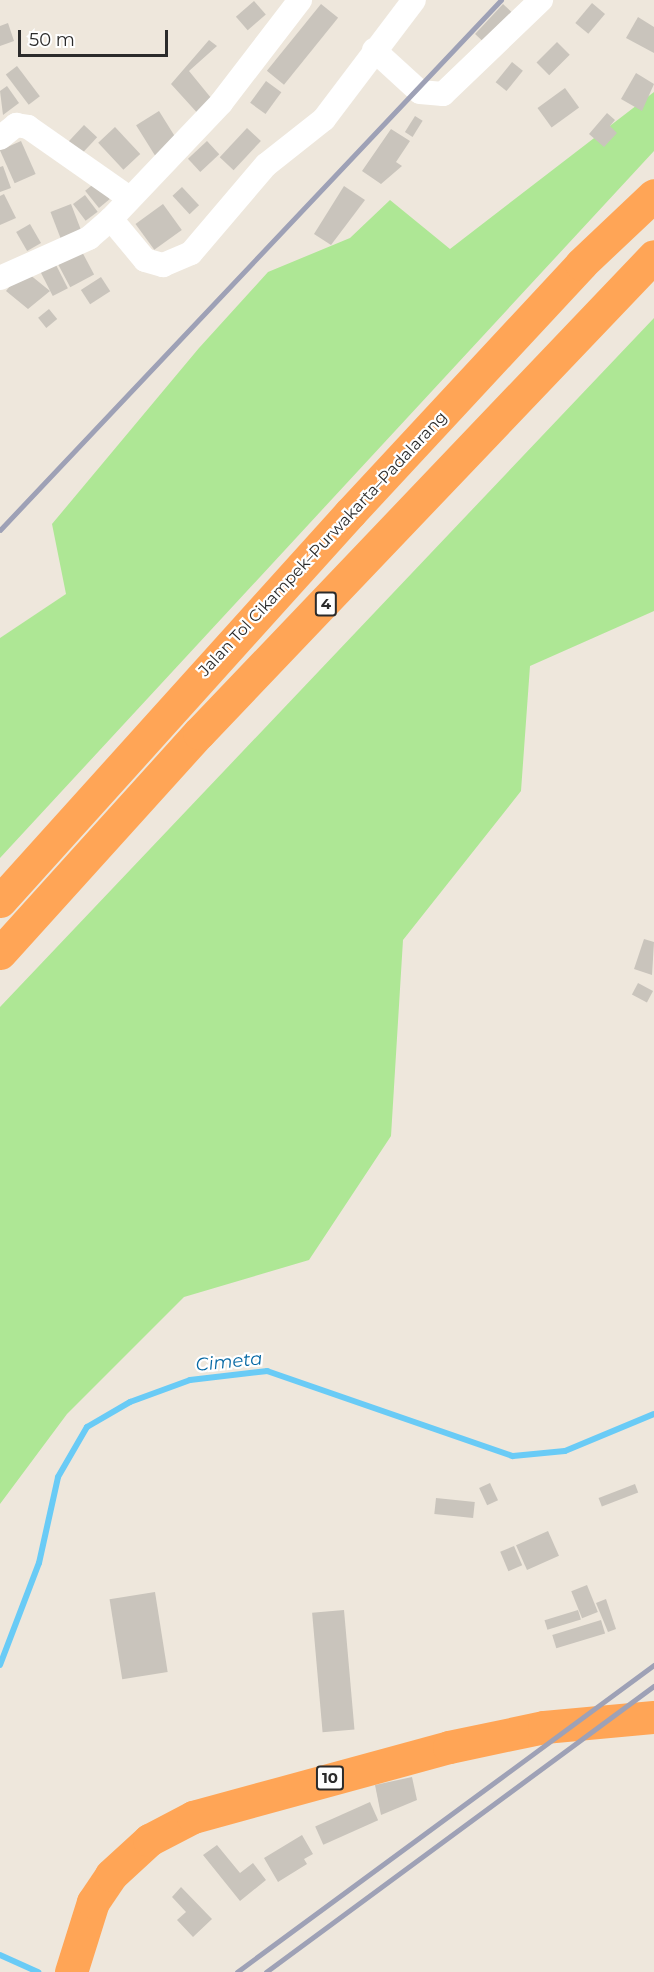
<!DOCTYPE html>
<meta charset="utf-8">
<style>
body{margin:0}
#map{position:relative;width:654px;height:1972px;overflow:hidden;background:#eee7dc;font-family:Montserrat,sans-serif}
div>[style]{position:absolute}
.green>*{inset:0;background:#aee795}
.stream>*{height:6px;margin:-3px;padding:0 3px;transform-origin:3px;border-radius:3px;background:#69cbf6}
.building>*{inset:0;background:#c9c4bc;transform-origin:0 0}
.minor>*{height:24px;margin:-12px;padding:0 12px;transform-origin:12px;border-radius:12px;background:#fff}
.highway>*{height:33px;margin:-16.5px;padding:0 16.5px;transform-origin:16.5px;border-radius:16.5px;background:#ffa556}
.rail>*{height:4.5px;margin:-2.25px;padding:0 2.25px;transform-origin:2.25px;border-radius:2.25px;background:#9ea1b6}
span{translate:-50% -50%;white-space:nowrap;text-align:center;line-height:1.15;-webkit-text-stroke:4.5px #fff;paint-order:stroke}
.shield-label span{padding:2px 4px;background:#fff;border:2px solid;border-radius:4px;-webkit-text-stroke-width:0}
.shield-label{font-size:15px;color:#2b2b2b;font-weight:700}
.street-label{font-size:16px;color:#2b2b2b}
.water-label{font-size:18px;color:#0568a4;font-style:italic}
.scale{position:absolute;left:18px;top:30px;width:150px;height:27px;box-sizing:border-box;border:3px solid #2b2b2b;border-top:0;padding-left:8px;font-size:18px;line-height:21px;white-space:nowrap;color:#2b2b2b;-webkit-text-stroke:4px #fff;paint-order:stroke}
</style>
<div id="map">
<div class="green">
<i style="clip-path:polygon(654px 92px,654px 151px,0 858px,0 638px,66px 594px,52px 524px,199px 348px,268px 272px,350px 238px,390px 200px,450px 249px)"></i>
<i style="clip-path:polygon(654px 318px,654px 611px,530px 666px,521px 791px,403px 940px,391px 1136px,309px 1260px,184px 1297px,67px 1414px,0 1504px,0 1007px)"></i>
</div>
<div class="stream">
<i style="left:0;top:1665px;width:109px;rotate:-69.1deg"></i>
<i style="left:39px;top:1563px;width:88px;rotate:-77.5deg"></i>
<i style="left:58px;top:1477px;width:58px;rotate:-59.9deg"></i>
<i style="left:87px;top:1427px;width:50px;rotate:-30.2deg"></i>
<i style="left:130px;top:1402px;width:64px;rotate:-20.1deg"></i>
<i style="left:190px;top:1380px;width:78px;rotate:-6.7deg"></i>
<i style="left:267px;top:1371px;width:260px;rotate:19.1deg"></i>
<i style="left:513px;top:1456px;width:52px;rotate:-5.5deg"></i>
<i style="left:565px;top:1451px;width:96px;rotate:-22.6deg"></i>
<i style="left:0;top:1955px;width:42px;rotate:24.1deg"></i>
</div>
<div class="building">
<i style="left:254px;top:1px;width:18px;height:24px;rotate:49deg"></i>
<i style="left:592px;top:3px;width:17px;height:26px;rotate:40deg"></i>
<i style="left:321px;top:4px;width:22px;height:86px;rotate:39deg"></i>
<i style="left:503px;top:4px;width:19px;height:41px;rotate:43deg"></i>
<i style="clip-path:polygon(638px 17px,654px 27px,654px 53px,626px 38px)"></i>
<i style="clip-path:polygon(8px 23px,14px 41px,0 46px,0 26px)"></i>
<i style="clip-path:polygon(209px 40px,217px 46px,189px 71px,216px 104px,201px 117px,171px 84px)"></i>
<i style="left:557px;top:42px;width:18px;height:29px;rotate:45deg"></i>
<i style="left:512px;top:62px;width:14px;height:26px;rotate:39deg"></i>
<i style="left:17px;top:66px;width:38px;height:14px;rotate:53deg"></i>
<i style="clip-path:polygon(636px 73px,654px 84px,642px 111px,621px 99px)"></i>
<i style="left:266px;top:81px;width:19px;height:27px;rotate:36deg"></i>
<i style="clip-path:polygon(7px 86px,19px 103px,3px 115px,0 91px)"></i>
<i style="left:565px;top:88px;width:24px;height:34px;rotate:54deg"></i>
<i style="left:159px;top:111px;width:36px;height:27px;rotate:58deg"></i>
<i style="clip-path:polygon(607px 113px,615px 120px,610px 126px,617px 133px,604px 147px,589px 134px)"></i>
<i style="left:415px;top:116px;width:9px;height:19px;rotate:32deg"></i>
<i style="left:84px;top:125px;width:18px;height:25px;rotate:43deg"></i>
<i style="left:115px;top:127px;width:37px;height:23px;rotate:47deg"></i>
<i style="left:247px;top:128px;width:19px;height:40px;rotate:43deg"></i>
<i style="clip-path:polygon(391px 129px,410px 141px,396px 162px,402px 166px,381px 184px,362px 171px)"></i>
<i style="left:21px;top:141px;width:36px;height:23px;rotate:66deg"></i>
<i style="left:207px;top:141px;width:18px;height:26px;rotate:47deg"></i>
<i style="clip-path:polygon(3px 166px,11px 188px,0 192px,0 167px)"></i>
<i style="left:96px;top:182px;width:22px;height:14px;rotate:51deg"></i>
<i style="clip-path:polygon(344px 186px,365px 200px,331px 245px,314px 234px)"></i>
<i style="left:182px;top:187px;width:25px;height:13px;rotate:47deg"></i>
<i style="clip-path:polygon(4px 194px,16px 218px,0 225px,0 196px)"></i>
<i style="left:85px;top:195px;width:21px;height:15px;rotate:53deg"></i>
<i style="left:71px;top:204px;width:31px;height:22px;rotate:69deg"></i>
<i style="left:163px;top:204px;width:32px;height:34px;rotate:54deg"></i>
<i style="left:30px;top:224px;width:22px;height:16px;rotate:60deg"></i>
<i style="left:80px;top:248px;width:30px;height:27px;rotate:62deg"></i>
<i style="left:52px;top:257px;width:35px;height:17px;rotate:63deg"></i>
<i style="clip-path:polygon(28px 264px,29px 274px,50px 291px,28px 309px,6px 291px)"></i>
<i style="left:101px;top:277px;width:17px;height:24px;rotate:57deg"></i>
<i style="left:49px;top:309px;width:13px;height:14px;rotate:51deg"></i>
<i style="clip-path:polygon(644px 939px,654px 942px,652px 975px,634px 969px)"></i>
<i style="left:638px;top:983px;width:17px;height:13px;rotate:28deg"></i>
<i style="left:490px;top:1483px;width:19px;height:12px;rotate:65deg"></i>
<i style="left:635px;top:1484px;width:9px;height:39px;rotate:69deg"></i>
<i style="left:436px;top:1498px;width:39px;height:16px;rotate:6deg"></i>
<i style="left:548px;top:1531px;width:27px;height:35px;rotate:66deg"></i>
<i style="left:514px;top:1546px;width:21px;height:15px;rotate:67deg"></i>
<i style="left:587px;top:1585px;width:29px;height:17px;rotate:68deg"></i>
<i style="left:155px;top:1592px;width:81px;height:46px;rotate:81deg"></i>
<i style="clip-path:polygon(606px 1599px,616px 1629px,608px 1632px,596px 1603px)"></i>
<i style="left:344px;top:1610px;width:120px;height:32px;rotate:85deg"></i>
<i style="left:578px;top:1610px;width:10px;height:35px;rotate:73deg"></i>
<i style="left:601px;top:1620px;width:14px;height:51px;rotate:73deg"></i>
<i style="clip-path:polygon(412px 1777px,417px 1800px,381px 1815px,375px 1785px)"></i>
<i style="left:370px;top:1802px;width:20px;height:60px;rotate:66deg"></i>
<i style="clip-path:polygon(302px 1835px,313px 1854px,304px 1859px,307px 1864px,278px 1882px,264px 1858px)"></i>
<i style="clip-path:polygon(217px 1845px,240px 1873px,253px 1863px,266px 1880px,240px 1901px,203px 1855px)"></i>
<i style="clip-path:polygon(181px 1887px,212px 1919px,193px 1937px,177px 1920px,186px 1912px,172px 1897px)"></i>
</div>
<div class="minor">
<i style="left:374px;top:50px;width:62px;rotate:42.4deg"></i>
<i style="left:420px;top:92px;width:23px;rotate:5deg"></i>
<i style="left:443px;top:94px;width:136px;rotate:-43.8deg"></i>
<i style="left:0;top:138px;width:21px;rotate:-39deg"></i>
<i style="left:16px;top:125px;width:12px;rotate:9deg"></i>
<i style="left:28px;top:127px;width:122px;rotate:35deg"></i>
<i style="left:111px;top:219px;width:53px;rotate:50.3deg"></i>
<i style="left:145px;top:260px;width:19px;rotate:16deg"></i>
<i style="left:163px;top:265px;width:30px;rotate:-23deg"></i>
<i style="left:191px;top:253px;width:116px;rotate:-49.6deg"></i>
<i style="left:266px;top:165px;width:74px;rotate:-38.4deg"></i>
<i style="left:324px;top:119px;width:149px;rotate:-52.9deg"></i>
<i style="left:0;top:278px;width:98px;rotate:-24.2deg"></i>
<i style="left:89px;top:238px;width:29px;rotate:-41deg"></i>
<i style="left:111px;top:219px;width:160px;rotate:-46.5deg"></i>
<i style="left:221px;top:103px;width:130px;rotate:-52.5deg"></i>
</div>
<div class="highway">
<i style="left:0;top:901px;width:523px;rotate:-47.95deg"></i>
<i style="left:350px;top:513px;width:340px;rotate:-47.1deg"></i>
<i style="left:581px;top:264px;width:100px;rotate:-43.4deg"></i>
<i style="left:0;top:953px;width:297px;rotate:-47.9deg"></i>
<i style="left:199px;top:733px;width:659px;rotate:-46.35deg"></i>
<i style="left:71px;top:1972px;width:73px;rotate:-72.6deg"></i>
<i style="left:93px;top:1902px;width:32px;rotate:-56deg"></i>
<i style="left:111px;top:1875px;width:52px;rotate:-42.6deg"></i>
<i style="left:149px;top:1840px;width:50px;rotate:-27.6deg"></i>
<i style="left:193px;top:1817px;width:265px;rotate:-15.3deg"></i>
<i style="left:449px;top:1747px;width:97px;rotate:-11.9deg"></i>
<i style="left:544px;top:1727px;width:110px;rotate:-5.2deg"></i>
</div>
<div class="rail">
<i style="left:0;top:530px;width:729px;rotate:-46.61deg"></i>
<i style="left:237px;top:1972px;width:518px;rotate:-36.36deg"></i>
<i style="left:266px;top:1972px;width:482px;rotate:-36.4deg"></i>
</div>
<div class="shield-label">
<span style="left:326px;top:604px">4</span>
<span style="left:330px;top:1778px">10</span>
</div>
<div class="street-label">
<span style="left:323px;top:544px;rotate:-47deg">Jalan Tol Cikampek–Purwakarta–Padalarang</span>
</div>
<div class="water-label">
<span style="left:229px;top:1362px;rotate:-6deg">Cimeta</span>
</div>
<div class="scale">50 m</div>
</div>
